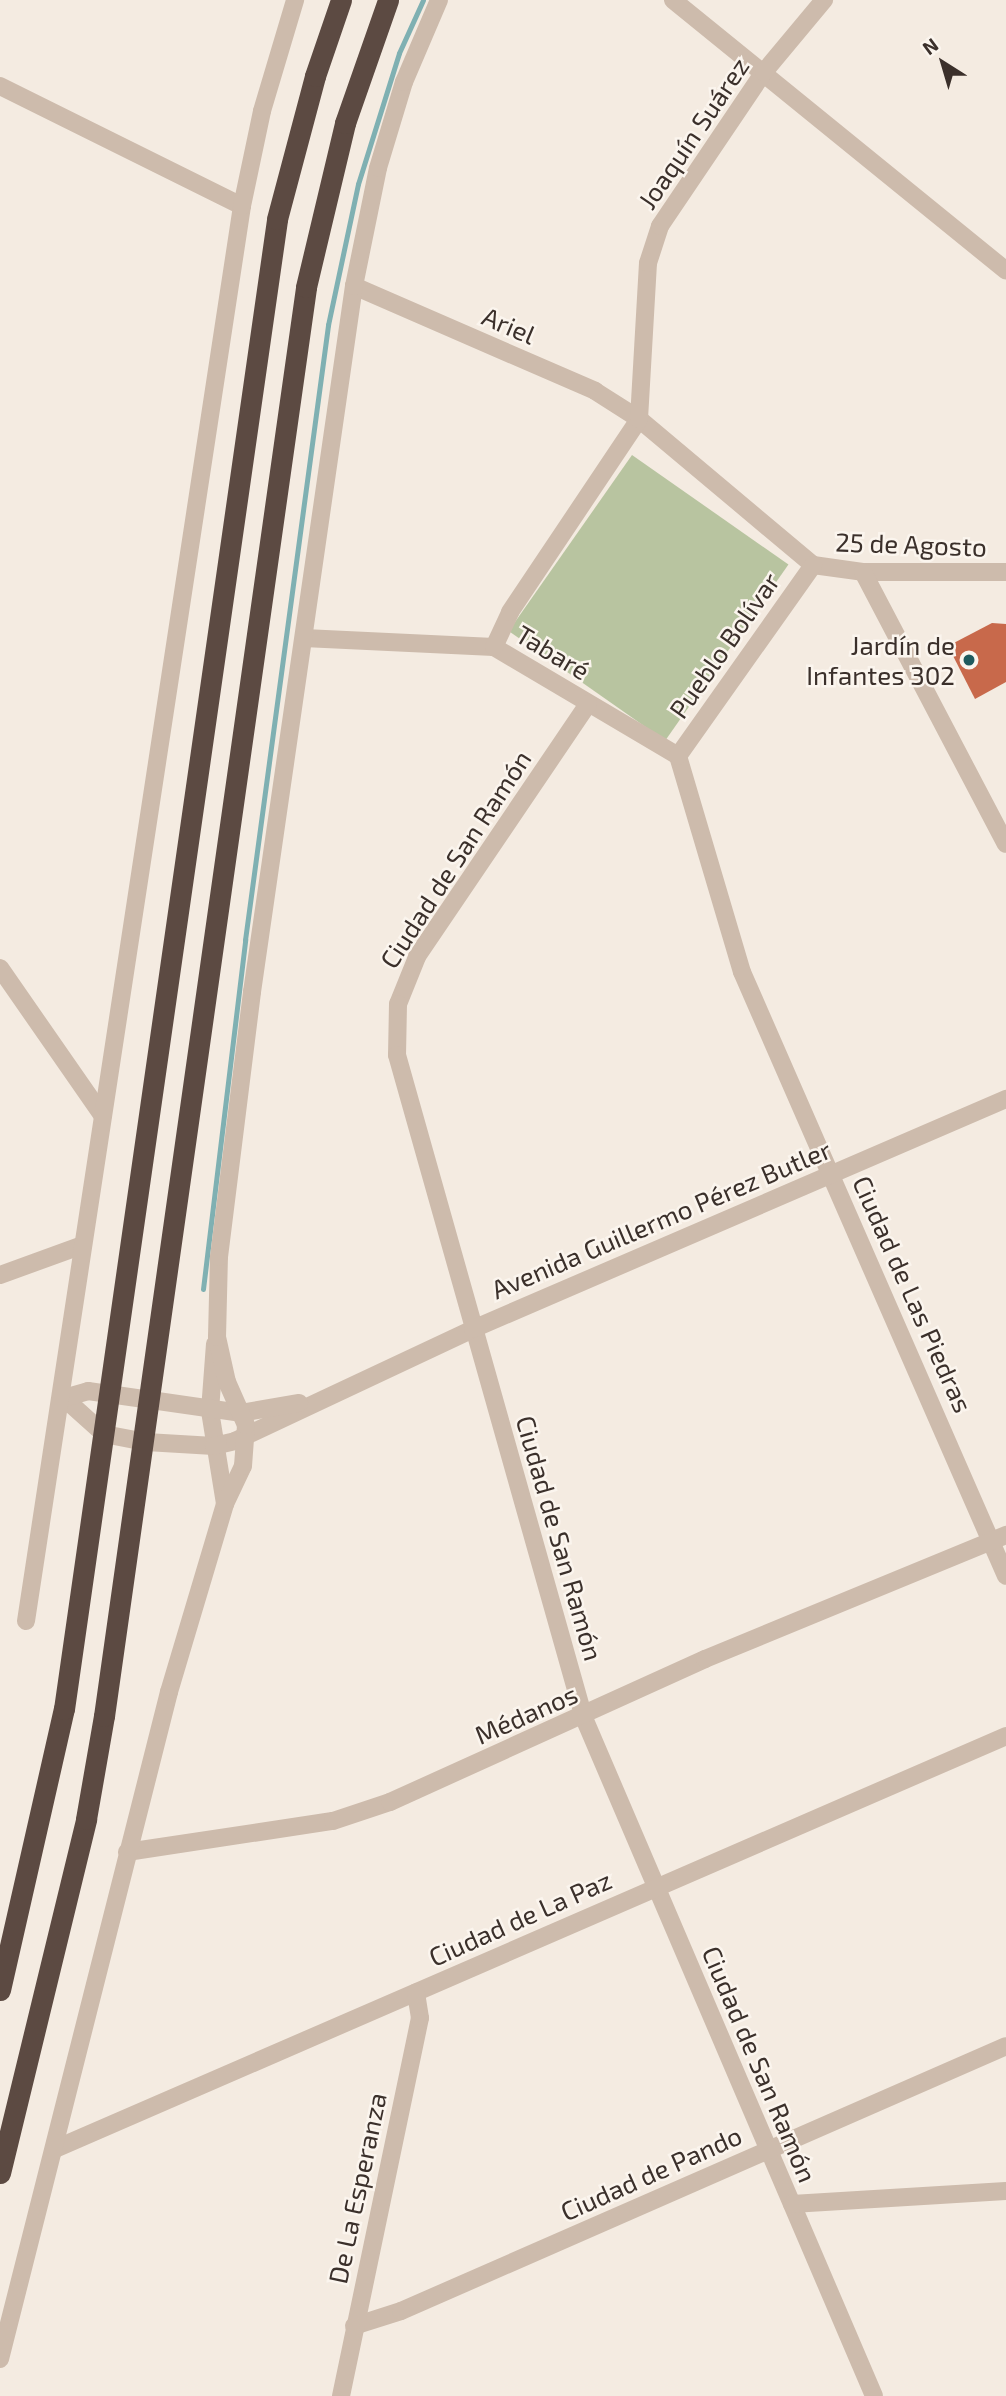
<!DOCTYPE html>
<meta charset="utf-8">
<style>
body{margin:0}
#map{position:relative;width:1006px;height:2396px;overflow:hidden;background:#f4ebe1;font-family:"Exo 2",sans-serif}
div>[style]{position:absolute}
.green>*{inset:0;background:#b8c4a0;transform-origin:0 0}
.stream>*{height:5px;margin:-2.5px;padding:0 2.5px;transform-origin:2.5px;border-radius:2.5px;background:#7fb0b2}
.building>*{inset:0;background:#c8694b}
.minor>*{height:18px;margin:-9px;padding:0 9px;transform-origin:9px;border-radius:9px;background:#cdbbac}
.highway>*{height:21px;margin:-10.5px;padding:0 10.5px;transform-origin:10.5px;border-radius:10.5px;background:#5c4a42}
.dots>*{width:19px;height:19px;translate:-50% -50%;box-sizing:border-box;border:4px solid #fbf5ee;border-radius:50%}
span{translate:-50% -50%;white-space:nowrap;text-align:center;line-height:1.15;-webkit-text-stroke:5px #fbf5ee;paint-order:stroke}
.street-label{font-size:26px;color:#3b302b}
.poi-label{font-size:26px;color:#3b302b}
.right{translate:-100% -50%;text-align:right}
.north{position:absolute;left:908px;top:28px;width:70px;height:70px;-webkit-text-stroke:5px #fbf5ee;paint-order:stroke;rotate:323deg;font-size:19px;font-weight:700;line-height:28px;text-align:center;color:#3b302b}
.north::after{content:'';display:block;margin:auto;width:24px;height:32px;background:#3b302b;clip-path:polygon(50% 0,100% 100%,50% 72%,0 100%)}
</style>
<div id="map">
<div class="green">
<i style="left:632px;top:455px;width:191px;height:215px;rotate:35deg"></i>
</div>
<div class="stream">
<i style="left:203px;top:1289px;width:352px;rotate:-83.1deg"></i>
<i style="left:245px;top:940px;width:621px;rotate:-82.31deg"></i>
<i style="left:328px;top:325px;width:144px;rotate:-78deg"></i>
<i style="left:358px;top:184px;width:137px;rotate:-72.6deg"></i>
<i style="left:399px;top:53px;width:58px;rotate:-65.6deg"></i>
</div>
<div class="building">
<i style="clip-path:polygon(992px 623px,1006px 624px,1006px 682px,975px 699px,948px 646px)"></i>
</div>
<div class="minor">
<i style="left:673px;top:0;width:429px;rotate:39.1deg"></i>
<i style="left:0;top:86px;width:270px;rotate:26.4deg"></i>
<i style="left:354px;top:286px;width:263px;rotate:23.5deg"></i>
<i style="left:595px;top:391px;width:52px;rotate:32.5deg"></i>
<i style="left:639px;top:419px;width:227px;rotate:40deg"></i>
<i style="left:813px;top:565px;width:50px;rotate:8deg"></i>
<i style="left:863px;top:572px;width:143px"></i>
<i style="left:863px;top:572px;width:307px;rotate:62.3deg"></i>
<i style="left:304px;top:638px;width:190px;rotate:2.7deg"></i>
<i style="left:494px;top:647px;width:214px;rotate:30.6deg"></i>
<i style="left:494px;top:647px;width:38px;rotate:-65deg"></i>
<i style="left:510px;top:612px;width:232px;rotate:-56.2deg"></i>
<i style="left:639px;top:419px;width:156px;rotate:-86.7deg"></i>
<i style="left:648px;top:263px;width:39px;rotate:-72deg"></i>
<i style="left:660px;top:226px;width:186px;rotate:-56deg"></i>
<i style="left:764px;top:72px;width:94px;rotate:-50.2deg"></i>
<i style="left:588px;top:704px;width:305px;rotate:124.1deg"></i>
<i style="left:417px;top:957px;width:51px;rotate:112deg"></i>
<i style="left:398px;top:1004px;width:51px;rotate:91.1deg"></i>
<i style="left:397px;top:1055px;width:689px;rotate:74.25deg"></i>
<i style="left:584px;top:1718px;width:737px;rotate:66.84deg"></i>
<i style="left:678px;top:756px;width:225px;rotate:73.5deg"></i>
<i style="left:742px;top:972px;width:659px;rotate:66.39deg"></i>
<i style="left:678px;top:756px;width:234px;rotate:-54.7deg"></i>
<i style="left:0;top:968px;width:180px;rotate:55.2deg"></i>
<i style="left:0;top:1275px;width:88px;rotate:-19.9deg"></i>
<i style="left:215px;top:1344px;width:67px;rotate:94.3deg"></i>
<i style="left:210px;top:1411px;width:94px;rotate:80.8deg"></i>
<i style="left:64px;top:1398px;width:54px;rotate:42deg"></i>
<i style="left:104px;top:1434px;width:43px;rotate:10.8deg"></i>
<i style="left:146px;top:1442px;width:68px;rotate:3.4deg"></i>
<i style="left:214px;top:1446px;width:22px;rotate:-13deg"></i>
<i style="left:235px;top:1441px;width:263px;rotate:-25.2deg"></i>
<i style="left:473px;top:1329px;width:581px;rotate:-23.34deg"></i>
<i style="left:64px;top:1398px;width:25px;rotate:-16deg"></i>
<i style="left:88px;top:1391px;width:154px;rotate:8.2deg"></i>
<i style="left:240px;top:1413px;width:60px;rotate:-9.6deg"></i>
<i style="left:26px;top:1621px;width:1431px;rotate:-81.32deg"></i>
<i style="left:242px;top:206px;width:97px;rotate:-78.1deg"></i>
<i style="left:262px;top:111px;width:116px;rotate:-73.4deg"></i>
<i style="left:127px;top:1852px;width:208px;rotate:-8.6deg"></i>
<i style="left:333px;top:1821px;width:60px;rotate:-18.4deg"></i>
<i style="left:390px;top:1802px;width:346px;rotate:-24.4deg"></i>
<i style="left:705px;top:1659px;width:326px;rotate:-22.4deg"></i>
<i style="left:55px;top:2149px;width:1037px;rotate:-23.47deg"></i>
<i style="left:792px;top:2204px;width:214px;rotate:-3.5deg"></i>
<i style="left:354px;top:2326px;width:49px;rotate:-17.7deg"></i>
<i style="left:401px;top:2311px;width:660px;rotate:-23.65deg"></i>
<i style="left:0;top:2359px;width:688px;rotate:-75.78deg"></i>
<i style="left:169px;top:1692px;width:196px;rotate:-73.4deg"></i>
<i style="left:225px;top:1504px;width:42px;rotate:-64.7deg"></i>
<i style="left:243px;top:1466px;width:41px;rotate:-85.8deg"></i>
<i style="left:246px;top:1425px;width:47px;rotate:-113.8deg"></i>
<i style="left:227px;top:1382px;width:46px;rotate:-102.5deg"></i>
<i style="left:217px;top:1337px;width:80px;rotate:-88.6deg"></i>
<i style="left:219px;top:1257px;width:267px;rotate:-82.9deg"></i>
<i style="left:252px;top:992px;width:713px;rotate:-81.78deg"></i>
<i style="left:354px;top:286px;width:120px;rotate:-78.5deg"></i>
<i style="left:378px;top:168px;width:90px;rotate:-73.2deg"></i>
<i style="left:404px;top:82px;width:89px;rotate:-66.9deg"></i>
<i style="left:341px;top:2396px;width:386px;rotate:-78.2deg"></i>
<i style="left:420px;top:2018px;width:26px;rotate:-99deg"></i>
</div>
<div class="highway">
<i style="left:0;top:1990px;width:288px;rotate:-77.2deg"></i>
<i style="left:64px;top:1709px;width:1505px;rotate:-81.86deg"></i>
<i style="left:277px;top:219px;width:148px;rotate:-75.1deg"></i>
<i style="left:315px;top:76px;width:80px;rotate:-71.1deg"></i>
<i style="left:0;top:2173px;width:364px;rotate:-76.3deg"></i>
<i style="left:86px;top:1819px;width:105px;rotate:-80.1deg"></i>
<i style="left:104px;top:1716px;width:1443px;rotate:-81.95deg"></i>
<i style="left:306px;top:287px;width:169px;rotate:-76.6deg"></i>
<i style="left:345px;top:123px;width:130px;rotate:-70.7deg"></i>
</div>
<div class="dots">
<i style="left:969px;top:660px;background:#1f5a5e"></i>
</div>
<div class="street-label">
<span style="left:693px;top:133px;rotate:-56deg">Joaquín Suárez</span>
<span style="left:509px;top:325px;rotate:23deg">Ariel</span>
<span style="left:911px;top:544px;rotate:2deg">25 de Agosto</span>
<span style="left:724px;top:645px;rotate:-55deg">Pueblo Bolívar</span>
<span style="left:553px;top:652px;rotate:31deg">Tabaré</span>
<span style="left:455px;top:859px;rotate:-57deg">Ciudad de San Ramón</span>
<span style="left:661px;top:1219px;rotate:-23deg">Avenida Guillermo Pérez Butler</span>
<span style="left:913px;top:1294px;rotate:66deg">Ciudad de Las Piedras</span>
<span style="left:560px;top:1538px;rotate:74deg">Ciudad de San Ramón</span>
<span style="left:526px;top:1714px;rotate:-24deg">Médanos</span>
<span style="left:520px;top:1918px;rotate:-24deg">Ciudad de La Paz</span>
<span style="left:760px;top:2064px;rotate:67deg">Ciudad de San Ramón</span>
<span style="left:651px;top:2173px;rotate:-24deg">Ciudad de Pando</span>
<span style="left:357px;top:2188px;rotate:-78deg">De La Esperanza</span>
</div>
<div class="poi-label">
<span class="right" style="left:955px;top:660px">Jardín de<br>Infantes 302</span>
</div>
<div class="north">N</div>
</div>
